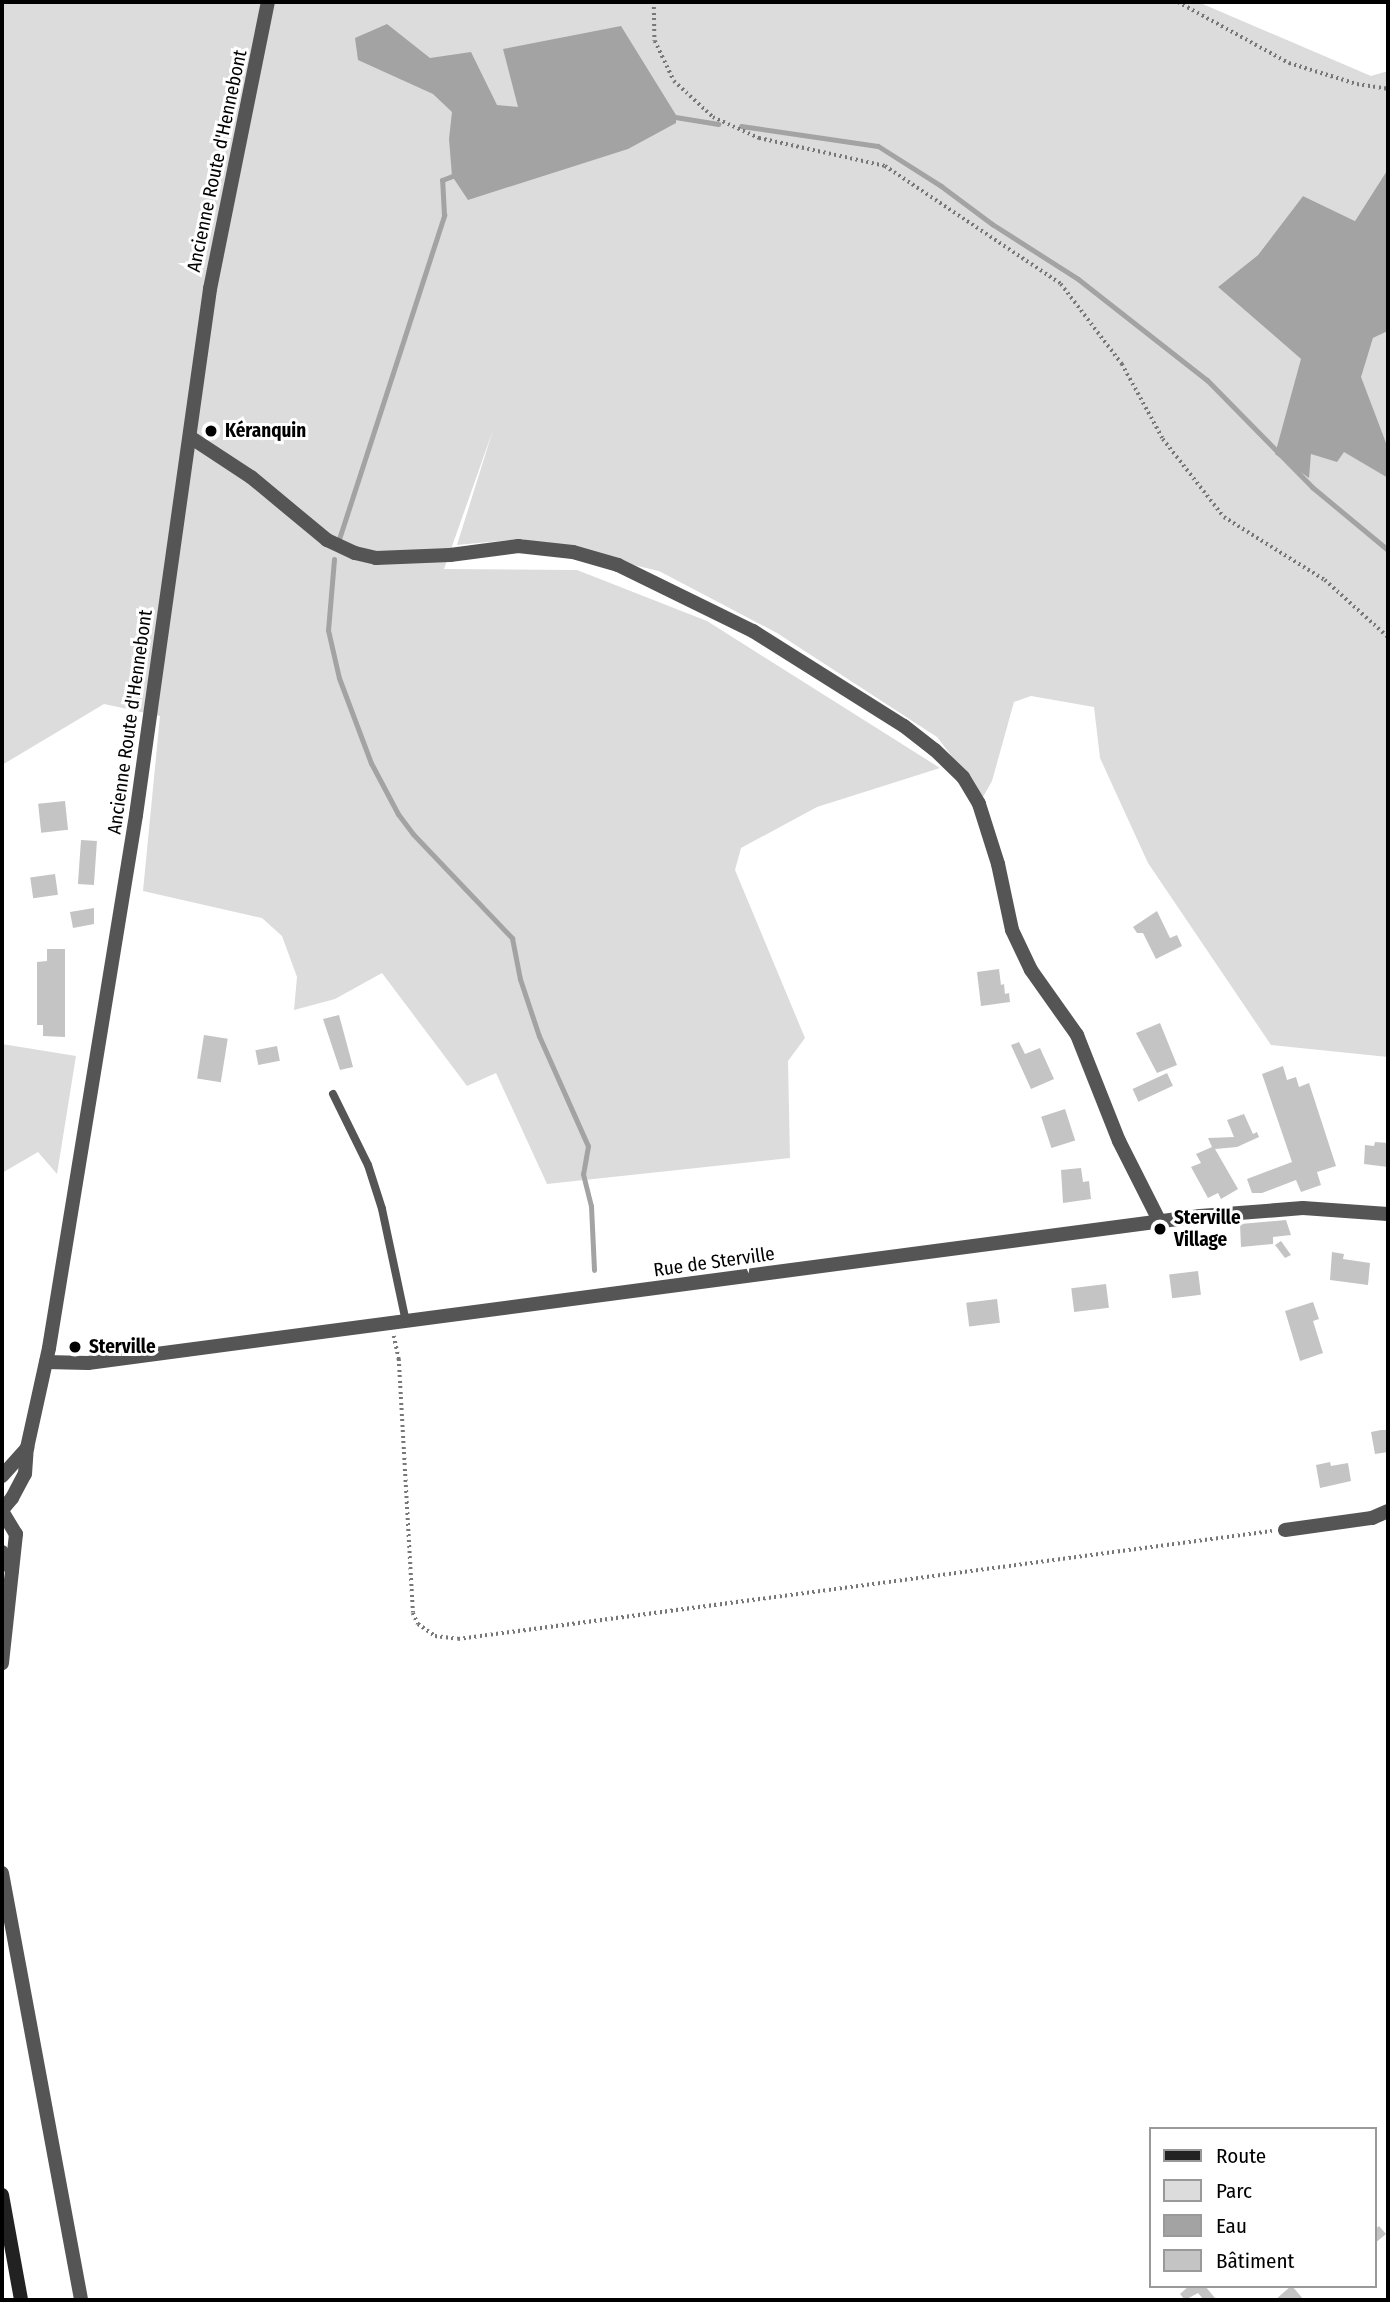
<!DOCTYPE html>
<meta charset="utf-8">
<style>
body{margin:0}
#map{position:relative;width:1390px;height:2302px;overflow:hidden;background:#fff;font-family:"Fira Sans Condensed",sans-serif}
div>[style]{position:absolute}
.green>*{inset:0;background:#dcdcdc}
.water>*{inset:0;background:#a3a3a3}
.stream>*{height:5px;margin:-2.5px;padding:0 2.5px;transform-origin:2.5px;border-radius:2.5px;background:#a3a3a3}
.building>*{inset:0;background:#c4c4c4;transform-origin:0 0}
.path>*{height:3.5px;margin-top:-1.75px;transform-origin:0;background:repeating-linear-gradient(90deg,#777 0 2px,transparent 0 5.5px)}
.service>*{height:8px;margin:-4px;padding:0 4px;transform-origin:4px;border-radius:4px;background:#555}
.minor>*{height:14px;margin:-7px;padding:0 7px;transform-origin:7px;border-radius:7px;background:#555}
.secondary>*{height:14px;margin:-7px;padding:0 7px;transform-origin:7px;border-radius:7px;background:#222}
.dots>*{width:19px;height:19px;translate:-50% -50%;box-sizing:border-box;border:4px solid #fff;border-radius:50%}
span{translate:-50% -50%;white-space:nowrap;text-align:center;line-height:1.15;-webkit-text-stroke:6px #fff;paint-order:stroke}
.street-label{font-size:19px;color:#000}
.poi-label{font-size:19px;color:#000;font-weight:700}
.left{translate:0 -50%;text-align:left}
.frame{position:absolute;inset:0;border:4px solid #000;pointer-events:none}
.legend{position:absolute;left:1149px;top:2127px;width:228px;height:161px;box-sizing:border-box;background:#fff;border:2px solid #999;margin:0;padding:9px 12px;list-style:none;font-size:21px;color:#000}
.legend li{display:flex;align-items:center;gap:14px;height:35px}
.legend b{width:35px;border:2px solid #999}
</style>
<div id="map">
<div class="green">
<i style="clip-path:polygon(2px 2px,1198px 2px,1371px 76px,1388px 71px,1388px 169px,1355px 221px,1303px 196px,1258px 255px,1218px 287px,1301px 359px,1308px 478px,1311px 454px,1344px 451px,1388px 478px,1388px 1057px,1271px 1045px,1148px 863px,1100px 758px,1094px 707px,1031px 696px,1014px 702px,992px 781px,983px 797px,937px 737px,777px 633px,659px 571px,522px 539px,457px 545px,493px 430px,444px 569px,577px 570px,707px 621px,940px 768px,817px 807px,741px 848px,735px 870px,805px 1038px,788px 1061px,790px 1158px,547px 1184px,496px 1073px,467px 1086px,382px 973px,335px 999px,294px 1010px,297px 977px,282px 936px,262px 918px,143px 891px,160px 716px,104px 704px,2px 765px)"></i>
<i style="clip-path:polygon(1388px 331px,1388px 448px,1360px 377px,1373px 338px)"></i>
<i style="clip-path:polygon(2px 1044px,76px 1056px,57px 1174px,38px 1152px,2px 1173px)"></i>
</div>
<div class="water">
<i style="clip-path:polygon(387px 24px,430px 58px,471px 52px,497px 105px,518px 107px,503px 49px,621px 26px,676px 115px,676px 123px,628px 149px,468px 200px,452px 176px,449px 139px,452px 112px,433px 94px,358px 60px,355px 38px)"></i>
<i style="clip-path:polygon(1388px 169px,1388px 331px,1373px 338px,1361px 377px,1388px 448px,1388px 478px,1344px 452px,1337px 462px,1311px 454px,1309px 478px,1275px 454px,1301px 359px,1218px 287px,1258px 255px,1303px 196px,1355px 221px)"></i>
</div>
<div class="stream">
<i style="left:669px;top:116px;width:50px;rotate:9.3deg"></i>
<i style="left:741px;top:126px;width:138px;rotate:8.3deg"></i>
<i style="left:878px;top:146px;width:75px;rotate:32.4deg"></i>
<i style="left:941px;top:186px;width:64px;rotate:36.7deg"></i>
<i style="left:992px;top:224px;width:102px;rotate:32.6deg"></i>
<i style="left:1078px;top:279px;width:164px;rotate:38.1deg"></i>
<i style="left:1207px;top:380px;width:150px;rotate:45.5deg"></i>
<i style="left:1312px;top:487px;width:99px;rotate:39.7deg"></i>
<i style="left:339px;top:539px;width:341px;rotate:-72deg"></i>
<i style="left:444px;top:215px;width:35px;rotate:-93deg"></i>
<i style="left:442px;top:180px;width:17px;rotate:-21deg"></i>
<i style="left:334px;top:559px;width:71px;rotate:94.8deg"></i>
<i style="left:328px;top:630px;width:49px;rotate:77.1deg"></i>
<i style="left:339px;top:678px;width:91px;rotate:69.4deg"></i>
<i style="left:371px;top:763px;width:58px;rotate:62.1deg"></i>
<i style="left:398px;top:814px;width:25px;rotate:53deg"></i>
<i style="left:413px;top:834px;width:144px;rotate:46.4deg"></i>
<i style="left:512px;top:938px;width:42px;rotate:79deg"></i>
<i style="left:520px;top:979px;width:60px;rotate:71.6deg"></i>
<i style="left:539px;top:1036px;width:120px;rotate:66deg"></i>
<i style="left:588px;top:1146px;width:28px;rotate:100deg"></i>
<i style="left:583px;top:1174px;width:33px;rotate:76deg"></i>
<i style="left:591px;top:1206px;width:64px;rotate:87.3deg"></i>
</div>
<div class="building">
<i style="left:65px;top:801px;width:29px;height:27px;rotate:84deg"></i>
<i style="left:81px;top:840px;width:16px;height:44px;rotate:4deg"></i>
<i style="left:55px;top:874px;width:21px;height:25px;rotate:82deg"></i>
<i style="clip-path:polygon(94px 908px,94px 924px,73px 928px,70px 912px)"></i>
<i style="clip-path:polygon(1157px 911px,1170px 938px,1177px 935px,1182px 946px,1156px 959px,1143px 933px,1137px 933px,1133px 927px)"></i>
<i style="clip-path:polygon(47px 949px,65px 949px,65px 1037px,43px 1036px,43px 1025px,37px 1025px,37px 962px,47px 961px)"></i>
<i style="clip-path:polygon(999px 969px,1001px 985px,1004px 984px,1005px 994px,1009px 993px,1010px 1002px,981px 1006px,977px 972px)"></i>
<i style="clip-path:polygon(339px 1015px,353px 1067px,340px 1070px,323px 1019px)"></i>
<i style="clip-path:polygon(1160px 1023px,1177px 1065px,1157px 1073px,1136px 1033px)"></i>
<i style="left:204px;top:1035px;width:24px;height:44px;rotate:9deg"></i>
<i style="clip-path:polygon(1019px 1042px,1025px 1054px,1040px 1048px,1054px 1079px,1031px 1089px,1011px 1045px)"></i>
<i style="left:277px;top:1046px;width:15px;height:22px;rotate:79deg"></i>
<i style="clip-path:polygon(1283px 1066px,1287px 1080px,1296px 1077px,1299px 1087px,1309px 1083px,1336px 1166px,1317px 1172px,1321px 1185px,1301px 1192px,1296px 1180px,1262px 1193px,1252px 1193px,1247px 1179px,1292px 1162px,1262px 1074px)"></i>
<i style="left:1167px;top:1073px;width:14px;height:38px;rotate:65deg"></i>
<i style="left:1065px;top:1109px;width:33px;height:25px;rotate:72deg"></i>
<i style="clip-path:polygon(1244px 1114px,1253px 1134px,1257px 1132px,1259px 1137px,1237px 1147px,1215px 1149px,1238px 1189px,1221px 1199px,1218px 1193px,1208px 1198px,1191px 1167px,1201px 1163px,1196px 1154px,1212px 1147px,1208px 1138px,1234px 1137px,1227px 1120px)"></i>
<i style="clip-path:polygon(1375px 1142px,1388px 1143px,1388px 1167px,1364px 1164px,1365px 1145px,1374px 1146px)"></i>
<i style="clip-path:polygon(1081px 1168px,1083px 1182px,1089px 1181px,1091px 1199px,1063px 1203px,1061px 1170px)"></i>
<i style="clip-path:polygon(1286px 1220px,1291px 1235px,1273px 1237px,1273px 1244px,1241px 1247px,1240px 1224px)"></i>
<i style="clip-path:polygon(1281px 1241px,1291px 1255px,1285px 1258px,1275px 1245px)"></i>
<i style="clip-path:polygon(1332px 1252px,1344px 1254px,1343px 1259px,1370px 1263px,1368px 1285px,1330px 1280px)"></i>
<i style="left:1198px;top:1271px;width:24px;height:29px;rotate:83deg"></i>
<i style="left:1106px;top:1284px;width:24px;height:35px;rotate:83deg"></i>
<i style="left:997px;top:1299px;width:24px;height:31px;rotate:83deg"></i>
<i style="clip-path:polygon(1313px 1302px,1319px 1319px,1313px 1321px,1323px 1353px,1300px 1361px,1285px 1311px)"></i>
<i style="clip-path:polygon(1381px 1430px,1388px 1430px,1388px 1452px,1375px 1454px,1371px 1432px)"></i>
<i style="clip-path:polygon(1330px 1462px,1331px 1466px,1348px 1463px,1351px 1481px,1320px 1488px,1316px 1465px)"></i>
<i style="clip-path:polygon(1379px 2226px,1386px 2234px,1374px 2244px,1374px 2230px)"></i>
<i style="clip-path:polygon(1189px 2286px,1205px 2286px,1215px 2298px,1204px 2300px,1198px 2293px,1185px 2300px,1180px 2294px)"></i>
<i style="clip-path:polygon(1292px 2286px,1304px 2300px,1275px 2300px,1291px 2286px)"></i>
</div>
<div class="path">
<i style="left:654px;top:2px;width:39px;rotate:89deg"></i>
<i style="left:655px;top:41px;width:44px;rotate:64.6deg"></i>
<i style="left:674px;top:81px;width:53px;rotate:42.7deg"></i>
<i style="left:713px;top:117px;width:51px;rotate:24.5deg"></i>
<i style="left:759px;top:138px;width:129px;rotate:12.5deg"></i>
<i style="left:885px;top:166px;width:212px;rotate:33.8deg"></i>
<i style="left:1061px;top:284px;width:101px;rotate:52.7deg"></i>
<i style="left:1122px;top:364px;width:85px;rotate:61.3deg"></i>
<i style="left:1163px;top:439px;width:99px;rotate:52deg"></i>
<i style="left:1224px;top:517px;width:119px;rotate:32deg"></i>
<i style="left:1325px;top:580px;width:85px;rotate:42.1deg"></i>
<i style="left:1178px;top:2px;width:127px;rotate:28.8deg"></i>
<i style="left:1289px;top:63px;width:71px;rotate:17.2deg"></i>
<i style="left:1357px;top:84px;width:31px;rotate:9deg"></i>
<i style="left:394px;top:1336px;width:24px;rotate:78deg"></i>
<i style="left:399px;top:1359px;width:254px;rotate:86.8deg"></i>
<i style="left:413px;top:1613px;width:12px;rotate:66deg"></i>
<i style="left:418px;top:1624px;width:21px;rotate:35deg"></i>
<i style="left:435px;top:1636px;width:23px;rotate:7deg"></i>
<i style="left:458px;top:1639px;width:821px;rotate:-7.56deg"></i>
</div>
<div class="service">
<i style="left:333px;top:1094px;width:79px;rotate:63.8deg"></i>
<i style="left:368px;top:1165px;width:46px;rotate:72.3deg"></i>
<i style="left:382px;top:1209px;width:116px;rotate:78deg"></i>
</div>
<div class="minor">
<i style="left:190px;top:437px;width:73px;rotate:33.3deg"></i>
<i style="left:251px;top:477px;width:99px;rotate:39.7deg"></i>
<i style="left:327px;top:540px;width:31px;rotate:25deg"></i>
<i style="left:355px;top:553px;width:22px;rotate:13deg"></i>
<i style="left:376px;top:558px;width:74px;rotate:-2.3deg"></i>
<i style="left:450px;top:555px;width:69px;rotate:-7.5deg"></i>
<i style="left:518px;top:546px;width:55px;rotate:6.2deg"></i>
<i style="left:573px;top:552px;width:47px;rotate:16.1deg"></i>
<i style="left:618px;top:565px;width:150px;rotate:26.1deg"></i>
<i style="left:753px;top:631px;width:178px;rotate:32.2deg"></i>
<i style="left:904px;top:726px;width:39px;rotate:38deg"></i>
<i style="left:935px;top:750px;width:39px;rotate:44deg"></i>
<i style="left:963px;top:777px;width:31px;rotate:59deg"></i>
<i style="left:979px;top:804px;width:63px;rotate:72.4deg"></i>
<i style="left:998px;top:864px;width:67px;rotate:78deg"></i>
<i style="left:1012px;top:930px;width:44px;rotate:64.6deg"></i>
<i style="left:1031px;top:970px;width:80px;rotate:54.7deg"></i>
<i style="left:1077px;top:1035px;width:114px;rotate:68.4deg"></i>
<i style="left:1119px;top:1141px;width:91px;rotate:63.2deg"></i>
<i style="left:46px;top:1362px;width:42px;rotate:1.4deg"></i>
<i style="left:88px;top:1363px;width:1122px;rotate:-7.53deg"></i>
<i style="left:1200px;top:1216px;width:103px;rotate:-4.4deg"></i>
<i style="left:1303px;top:1208px;width:85px;rotate:4deg"></i>
<i style="left:2px;top:1476px;width:38px;rotate:-48deg"></i>
<i style="left:2px;top:1510px;width:16px;rotate:-50deg"></i>
<i style="left:12px;top:1498px;width:27px;rotate:-62deg"></i>
<i style="left:25px;top:1474px;width:26px;rotate:-86deg"></i>
<i style="left:27px;top:1448px;width:102px;rotate:-77.6deg"></i>
<i style="left:49px;top:1348px;width:540px;rotate:-80.73deg"></i>
<i style="left:136px;top:815px;width:531px;rotate:-81.99deg"></i>
<i style="left:210px;top:289px;width:293px;rotate:-78.6deg"></i>
<i style="left:2px;top:1511px;width:27px;rotate:59deg"></i>
<i style="left:16px;top:1534px;width:130px;rotate:96.2deg"></i>
<i style="left:1285px;top:1530px;width:88px;rotate:-7.9deg"></i>
<i style="left:1372px;top:1518px;width:17px;rotate:-24deg"></i>
<i style="left:2px;top:1552px;width:21px;rotate:62deg"></i>
<i style="left:2px;top:1873px;width:434px;rotate:79.5deg"></i>
</div>
<div class="secondary">
<i style="left:2px;top:2195px;width:107px;rotate:79.7deg"></i>
</div>
<div class="dots">
<i style="left:211px;top:431px;background:#000"></i>
<i style="left:1160px;top:1229px;background:#000"></i>
<i style="left:75px;top:1347px;background:#000"></i>
</div>
<div class="street-label">
<span style="left:217px;top:161px;rotate:-78deg">Ancienne Route d'Hennebont</span>
<span style="left:130px;top:722px;rotate:-82deg">Ancienne Route d'Hennebont</span>
<span style="left:714px;top:1262px;rotate:-8deg">Rue de Sterville</span>
</div>
<div class="poi-label">
<span class="left" style="left:225px;top:431px">Kéranquin</span>
<span class="left" style="left:1174px;top:1229px">Sterville<br>Village</span>
<span class="left" style="left:89px;top:1347px">Sterville</span>
</div>
<div class="frame"></div>
<ul class="legend">
<li><b style="height:9px;background:#222"></b>Route</li>
<li><b style="height:19px;background:#dcdcdc"></b>Parc</li>
<li><b style="height:19px;background:#a3a3a3"></b>Eau</li>
<li><b style="height:19px;background:#c4c4c4"></b>Bâtiment</li>
</ul>
</div>
